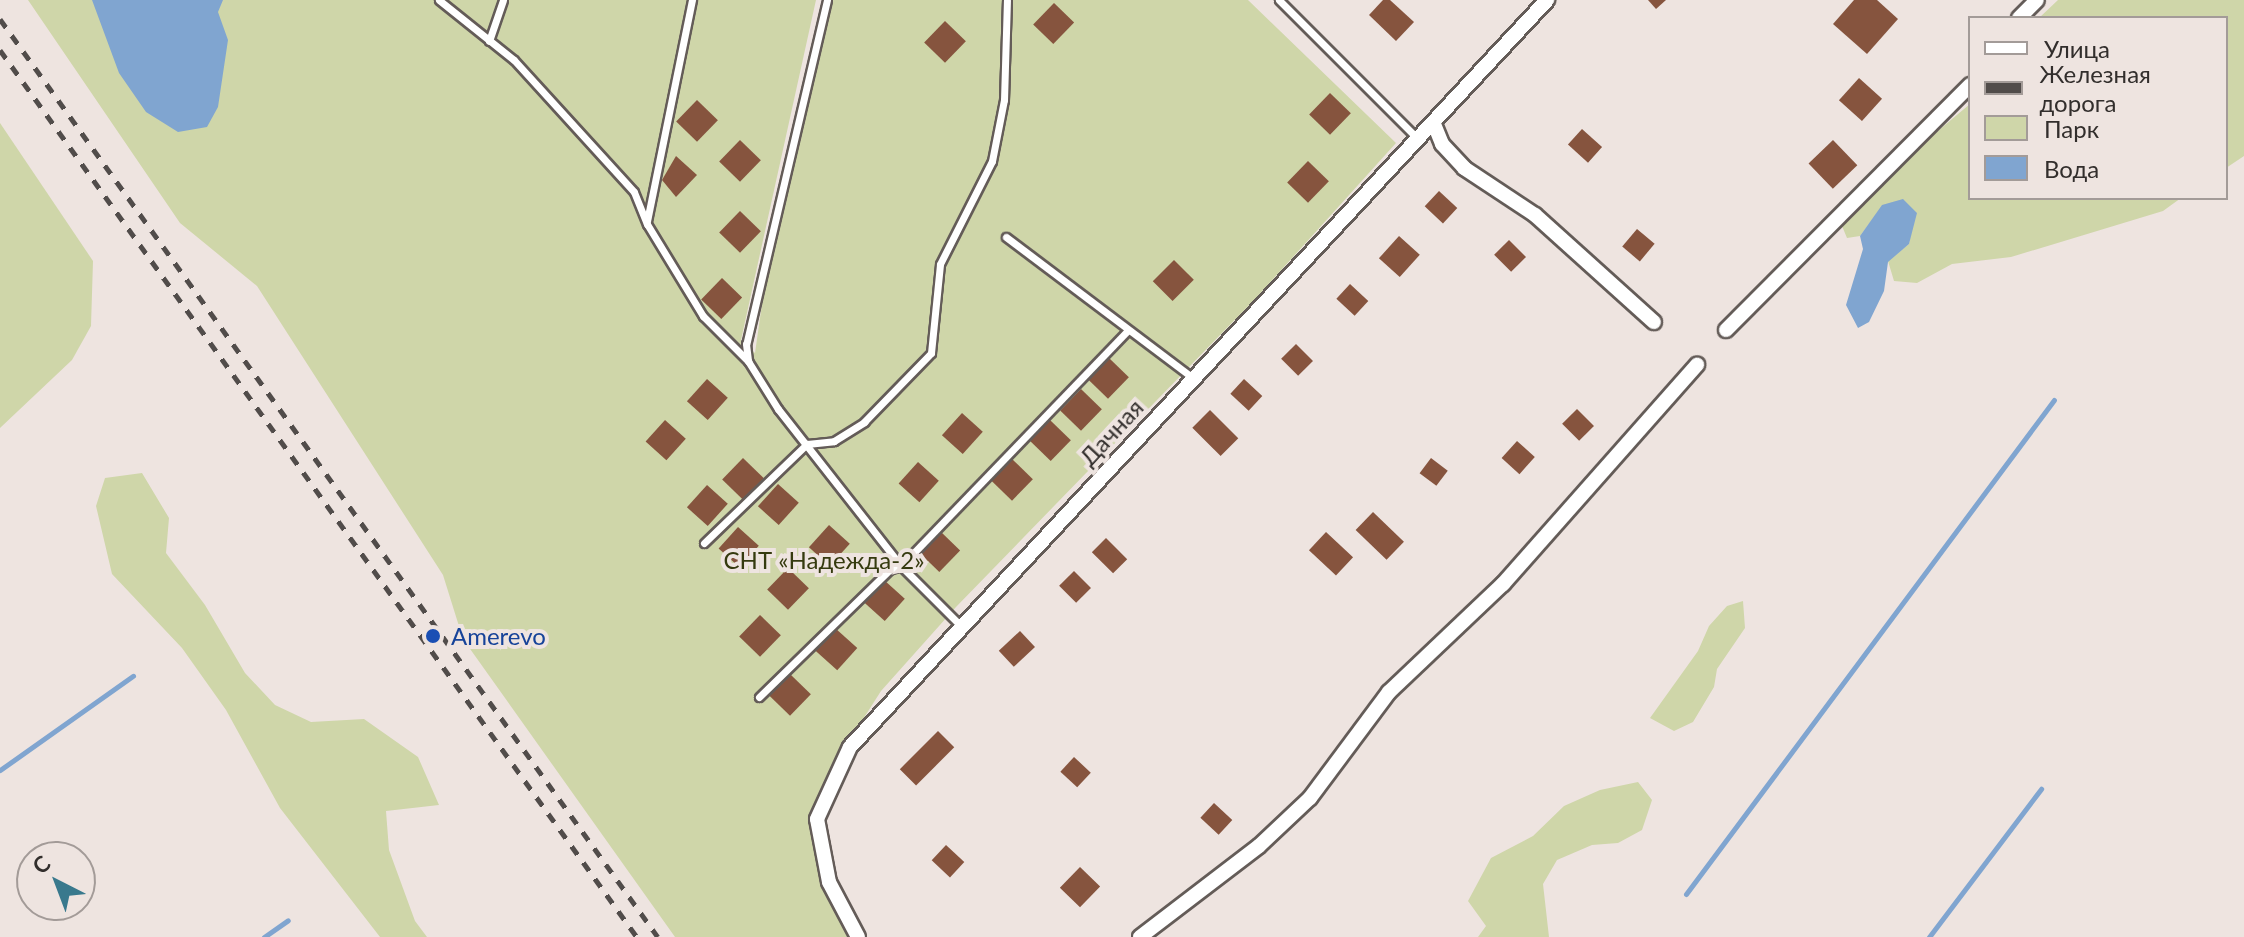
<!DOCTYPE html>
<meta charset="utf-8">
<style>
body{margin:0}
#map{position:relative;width:2244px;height:937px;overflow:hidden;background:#eee4e0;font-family:Lato,sans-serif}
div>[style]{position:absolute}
.green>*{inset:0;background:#cfd6a9}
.water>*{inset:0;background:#80a5d0}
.stream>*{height:5px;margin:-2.5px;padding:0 2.5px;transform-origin:2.5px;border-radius:2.5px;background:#80a5d0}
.building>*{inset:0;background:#86543e;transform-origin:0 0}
.roads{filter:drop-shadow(2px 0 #645c58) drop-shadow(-2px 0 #645c58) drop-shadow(0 2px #645c58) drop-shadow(0 -2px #645c58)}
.lane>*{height:7px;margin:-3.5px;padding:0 3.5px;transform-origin:3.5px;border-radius:3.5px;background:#fff}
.street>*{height:14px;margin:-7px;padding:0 7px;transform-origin:7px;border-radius:7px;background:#fff}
.rail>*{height:5px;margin-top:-2.5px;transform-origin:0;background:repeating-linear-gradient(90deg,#514c4a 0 10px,transparent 0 20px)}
.dots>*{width:22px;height:22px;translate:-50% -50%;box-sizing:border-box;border:4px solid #eee4e0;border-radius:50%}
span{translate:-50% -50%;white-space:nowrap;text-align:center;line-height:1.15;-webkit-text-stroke:8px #eee4e0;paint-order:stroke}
.street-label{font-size:24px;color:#322e2c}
.park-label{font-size:24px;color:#353a0f}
.transit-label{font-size:24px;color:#164399}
.left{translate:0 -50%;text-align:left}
.legend{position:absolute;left:1968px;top:16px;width:260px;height:184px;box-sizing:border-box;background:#eee4e0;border:2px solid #a39b98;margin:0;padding:10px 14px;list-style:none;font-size:24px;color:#322e2c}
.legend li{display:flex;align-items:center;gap:16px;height:40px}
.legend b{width:40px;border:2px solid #a39b98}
.north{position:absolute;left:16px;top:841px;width:80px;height:80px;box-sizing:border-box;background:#eee4e0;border:2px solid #a39b98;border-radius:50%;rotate:318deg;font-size:22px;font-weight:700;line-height:32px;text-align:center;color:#322e2c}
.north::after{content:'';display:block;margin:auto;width:28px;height:36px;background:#39798d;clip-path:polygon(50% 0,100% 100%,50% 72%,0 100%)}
</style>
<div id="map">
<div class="green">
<i style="clip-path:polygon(28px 0,816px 0,741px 340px,755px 353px,772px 234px,833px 0,1248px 0,1396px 143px,1256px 298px,956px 607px,881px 691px,837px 760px,821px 836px,855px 937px,675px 937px,463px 639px,443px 575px,257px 286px,180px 223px)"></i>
<i style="clip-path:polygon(2058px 0,2244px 0,2244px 156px,2226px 168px,2226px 18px,2039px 18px)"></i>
<i style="clip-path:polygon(1970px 104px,1970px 198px,2181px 198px,2163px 211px,2011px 257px,1952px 264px,1917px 283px,1894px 281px,1888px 261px,1909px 244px,1911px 231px,1883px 205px,1860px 236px,1847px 238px,1842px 226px,1908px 156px)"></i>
<i style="clip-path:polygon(0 123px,93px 261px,91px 326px,72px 360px,0 428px)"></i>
<i style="clip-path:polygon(142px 473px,169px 518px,166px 553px,205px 605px,245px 673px,275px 705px,311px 722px,364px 719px,418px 757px,439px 805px,386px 811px,389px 850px,415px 921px,427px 937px,380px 937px,280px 808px,226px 710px,182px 648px,112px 574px,96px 506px,105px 478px)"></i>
<i style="clip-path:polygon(1743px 601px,1745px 628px,1717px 669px,1714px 687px,1693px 722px,1674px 731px,1650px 718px,1698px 651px,1709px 626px,1727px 606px)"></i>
<i style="clip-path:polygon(1638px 782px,1652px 800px,1642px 830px,1618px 843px,1592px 845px,1557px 860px,1543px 884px,1549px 937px,1478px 937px,1486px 926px,1468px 901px,1491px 858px,1533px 836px,1564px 806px,1600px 790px)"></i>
</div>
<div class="water">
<i style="clip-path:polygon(92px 0,223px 0,218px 12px,228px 40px,218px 107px,207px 127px,178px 132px,146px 112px,119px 73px)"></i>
<i style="clip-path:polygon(1903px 199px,1917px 213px,1909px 244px,1888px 262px,1884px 291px,1869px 322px,1858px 328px,1846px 305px,1863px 249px,1860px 236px,1882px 205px)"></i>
</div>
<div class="stream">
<i style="left:0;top:770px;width:163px;rotate:-35.3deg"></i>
<i style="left:1686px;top:894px;width:616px;rotate:-53.32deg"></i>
<i style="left:264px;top:937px;width:29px;rotate:-35deg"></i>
<i style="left:1929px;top:937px;width:186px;rotate:-52.9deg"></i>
</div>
<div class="building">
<i style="clip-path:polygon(1383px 0,1390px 0,1414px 22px,1396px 41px,1369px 15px)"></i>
<i style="clip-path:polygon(1648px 0,1666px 0,1656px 9px)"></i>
<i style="clip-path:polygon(1854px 0,1877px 0,1898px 19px,1867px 54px,1833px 24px)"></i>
<i style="left:1054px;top:3px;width:28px;height:30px;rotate:44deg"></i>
<i style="left:945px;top:21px;width:29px;height:30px;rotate:44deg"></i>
<i style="left:1859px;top:78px;width:31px;height:30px;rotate:42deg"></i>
<i style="left:1330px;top:93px;width:29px;height:30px;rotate:44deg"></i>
<i style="left:697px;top:100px;width:29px;height:30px;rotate:44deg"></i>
<i style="left:1582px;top:129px;width:27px;height:21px;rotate:42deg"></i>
<i style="left:740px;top:140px;width:29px;height:30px;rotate:44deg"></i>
<i style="left:1833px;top:140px;width:35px;height:34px;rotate:46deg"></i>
<i style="clip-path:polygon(676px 156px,697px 175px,676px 197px,662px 180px)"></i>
<i style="left:1308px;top:161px;width:29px;height:30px;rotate:44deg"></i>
<i style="left:1439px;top:191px;width:25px;height:21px;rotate:43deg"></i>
<i style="left:740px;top:211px;width:29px;height:30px;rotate:44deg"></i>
<i style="left:1637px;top:229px;width:23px;height:23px;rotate:40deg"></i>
<i style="left:1399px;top:236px;width:28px;height:30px;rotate:42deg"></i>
<i style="left:1509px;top:240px;width:24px;height:21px;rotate:45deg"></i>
<i style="left:1174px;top:260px;width:28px;height:30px;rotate:45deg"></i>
<i style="left:722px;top:278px;width:28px;height:30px;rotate:44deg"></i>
<i style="left:1350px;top:284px;width:25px;height:20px;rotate:43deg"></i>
<i style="left:1296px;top:344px;width:24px;height:21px;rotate:45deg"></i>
<i style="left:1108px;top:357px;width:29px;height:30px;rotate:44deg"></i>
<i style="left:707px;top:379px;width:28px;height:30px;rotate:42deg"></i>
<i style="left:1244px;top:379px;width:25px;height:20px;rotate:43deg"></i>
<i style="left:1081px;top:389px;width:29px;height:30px;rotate:44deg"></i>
<i style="left:1577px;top:409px;width:24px;height:21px;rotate:45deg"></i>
<i style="left:1210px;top:410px;width:40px;height:25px;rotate:45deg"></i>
<i style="left:962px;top:413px;width:28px;height:30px;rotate:42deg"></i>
<i style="left:665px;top:420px;width:28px;height:29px;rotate:42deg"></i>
<i style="left:1050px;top:420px;width:29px;height:29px;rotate:44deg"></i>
<i style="left:1517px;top:441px;width:24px;height:23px;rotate:42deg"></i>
<i style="left:743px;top:458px;width:29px;height:30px;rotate:44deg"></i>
<i style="left:1431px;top:458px;width:21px;height:19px;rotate:37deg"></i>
<i style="left:1012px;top:459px;width:29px;height:30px;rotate:44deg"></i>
<i style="left:918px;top:462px;width:28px;height:29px;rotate:42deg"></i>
<i style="left:778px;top:484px;width:28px;height:30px;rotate:42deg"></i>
<i style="left:707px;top:485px;width:28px;height:30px;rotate:42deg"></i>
<i style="left:1373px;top:512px;width:43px;height:25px;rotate:44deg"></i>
<i style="left:829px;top:525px;width:28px;height:30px;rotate:42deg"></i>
<i style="left:738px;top:527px;width:28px;height:29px;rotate:42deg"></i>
<i style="left:940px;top:531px;width:28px;height:30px;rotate:44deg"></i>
<i style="left:1326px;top:532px;width:37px;height:25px;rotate:43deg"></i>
<i style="left:1106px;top:538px;width:30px;height:20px;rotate:45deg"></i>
<i style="left:788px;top:568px;width:29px;height:30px;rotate:44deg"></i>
<i style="left:1074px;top:571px;width:24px;height:21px;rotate:45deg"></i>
<i style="left:884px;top:580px;width:28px;height:30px;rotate:42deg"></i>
<i style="left:760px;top:615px;width:29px;height:30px;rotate:44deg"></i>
<i style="left:835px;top:628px;width:30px;height:30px;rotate:42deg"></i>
<i style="left:1020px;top:631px;width:22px;height:29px;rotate:47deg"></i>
<i style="left:790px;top:674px;width:29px;height:30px;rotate:44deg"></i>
<i style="left:938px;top:731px;width:23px;height:54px;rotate:45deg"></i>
<i style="left:1074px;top:757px;width:23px;height:20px;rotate:43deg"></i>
<i style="left:1214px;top:803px;width:25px;height:20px;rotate:43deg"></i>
<i style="left:946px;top:845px;width:25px;height:21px;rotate:43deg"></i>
<i style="left:1080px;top:867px;width:28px;height:29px;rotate:44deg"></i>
</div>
<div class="roads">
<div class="lane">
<i style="left:439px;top:0;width:96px;rotate:38.7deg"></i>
<i style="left:514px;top:60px;width:178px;rotate:47.7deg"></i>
<i style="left:634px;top:192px;width:35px;rotate:68deg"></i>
<i style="left:647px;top:224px;width:108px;rotate:58.7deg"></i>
<i style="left:703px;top:316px;width:64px;rotate:45deg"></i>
<i style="left:827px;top:0;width:353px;rotate:103.2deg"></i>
<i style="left:746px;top:344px;width:17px;rotate:83deg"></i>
<i style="left:748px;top:361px;width:57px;rotate:58deg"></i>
<i style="left:778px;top:409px;width:199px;rotate:51.9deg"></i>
<i style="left:901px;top:566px;width:82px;rotate:45deg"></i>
<i style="left:1279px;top:0;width:198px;rotate:45deg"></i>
<i style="left:489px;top:41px;width:43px;rotate:-71.1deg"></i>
<i style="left:647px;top:221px;width:226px;rotate:-78.5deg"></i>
<i style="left:1006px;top:237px;width:234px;rotate:37deg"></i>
<i style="left:704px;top:543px;width:143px;rotate:-43.9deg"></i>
<i style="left:807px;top:444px;width:27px;rotate:-6deg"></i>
<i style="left:834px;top:441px;width:36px;rotate:-32deg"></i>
<i style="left:864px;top:422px;width:96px;rotate:-45.8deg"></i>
<i style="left:931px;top:353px;width:89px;rotate:-84.2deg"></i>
<i style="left:940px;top:264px;width:115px;rotate:-63.2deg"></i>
<i style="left:992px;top:161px;width:62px;rotate:-78.9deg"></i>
<i style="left:1004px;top:100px;width:100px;rotate:-88.3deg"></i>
<i style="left:759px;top:697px;width:182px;rotate:-44.3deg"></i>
<i style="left:889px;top:570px;width:13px;rotate:-18deg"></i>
<i style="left:901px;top:566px;width:326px;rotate:-46.1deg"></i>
</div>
<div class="street">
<i style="left:2019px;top:18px;width:25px;rotate:-45deg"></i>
<i style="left:1434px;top:124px;width:22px;rotate:68deg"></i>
<i style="left:1442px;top:144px;width:33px;rotate:47deg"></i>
<i style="left:1464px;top:168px;width:85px;rotate:33.5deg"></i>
<i style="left:1535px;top:215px;width:160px;rotate:42deg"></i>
<i style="left:1726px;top:330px;width:346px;rotate:-45.1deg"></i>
<i style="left:858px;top:937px;width:62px;rotate:-117.8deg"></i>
<i style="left:829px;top:882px;width:64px;rotate:-100.8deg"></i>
<i style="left:817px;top:819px;width:79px;rotate:-65.4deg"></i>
<i style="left:850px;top:747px;width:1022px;rotate:-46.98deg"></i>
<i style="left:1140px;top:937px;width:150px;rotate:-37.4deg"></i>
<i style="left:1259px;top:846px;width:70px;rotate:-43.3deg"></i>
<i style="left:1310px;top:798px;width:132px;rotate:-53.3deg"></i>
<i style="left:1389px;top:692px;width:157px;rotate:-43.5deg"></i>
<i style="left:1503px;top:584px;width:293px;rotate:-48.5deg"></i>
</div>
</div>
<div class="rail">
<i style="left:0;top:19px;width:1129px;rotate:54.37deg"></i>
<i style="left:0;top:50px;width:1092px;rotate:54.32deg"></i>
</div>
<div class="dots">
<i style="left:433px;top:636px;background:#1a4fb4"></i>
</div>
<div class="street-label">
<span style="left:1111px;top:432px;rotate:-47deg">Дачная</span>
</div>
<div class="park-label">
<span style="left:824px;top:560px">СНТ «Надежда-2»</span>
</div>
<div class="transit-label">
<span class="left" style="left:451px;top:636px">Amerevo</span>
</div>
<ul class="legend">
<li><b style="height:10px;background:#fff"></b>Улица</li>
<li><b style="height:10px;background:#514c4a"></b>Железная дорога</li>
<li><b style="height:22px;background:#cfd6a9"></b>Парк</li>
<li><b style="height:22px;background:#80a5d0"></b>Вода</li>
</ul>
<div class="north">С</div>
</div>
